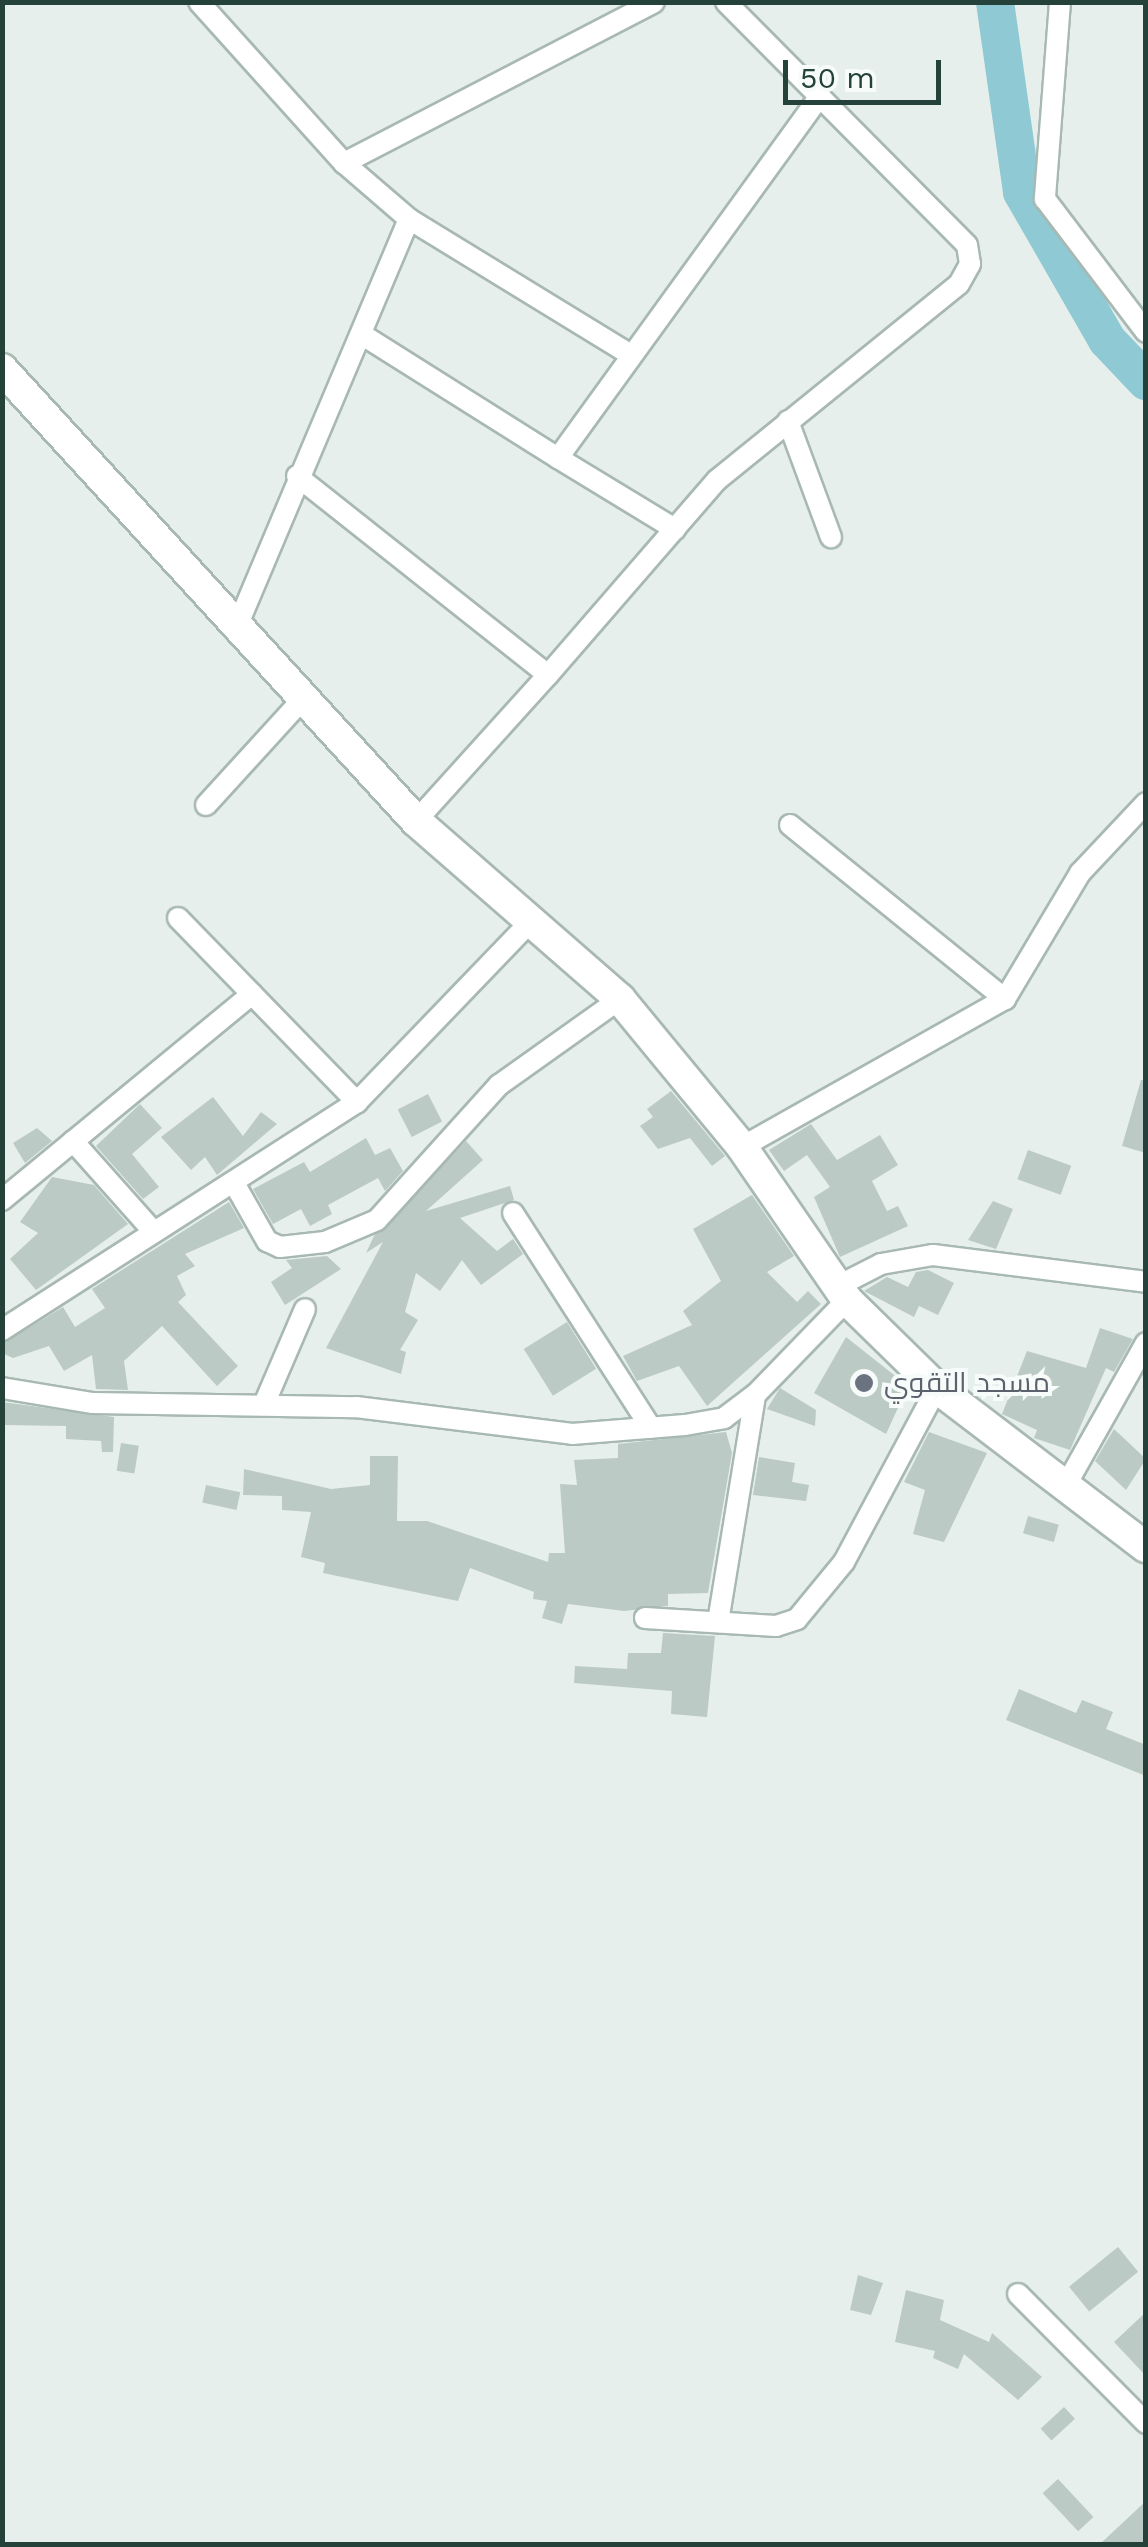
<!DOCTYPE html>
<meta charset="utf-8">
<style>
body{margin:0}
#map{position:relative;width:1148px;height:2547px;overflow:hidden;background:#e6efeb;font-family:"Work Sans",Cairo,sans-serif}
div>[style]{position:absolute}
.river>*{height:38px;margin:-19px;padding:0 19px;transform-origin:19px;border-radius:19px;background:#8ec9d4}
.building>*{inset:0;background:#bbcac4;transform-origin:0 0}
.roads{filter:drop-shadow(2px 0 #a8b8b2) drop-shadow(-2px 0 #a8b8b2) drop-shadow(0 2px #a8b8b2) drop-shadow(0 -2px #a8b8b2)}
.minor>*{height:20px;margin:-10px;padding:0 10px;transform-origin:10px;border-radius:10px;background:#fff}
.secondary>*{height:30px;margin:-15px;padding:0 15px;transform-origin:15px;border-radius:15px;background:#fff}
.dots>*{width:28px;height:28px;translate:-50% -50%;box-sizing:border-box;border:5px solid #f7fbf9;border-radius:50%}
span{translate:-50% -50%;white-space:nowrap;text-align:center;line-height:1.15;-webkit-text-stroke:8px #f7fbf9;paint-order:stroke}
.worship-label{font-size:28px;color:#5b616d}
.left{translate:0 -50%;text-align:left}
.frame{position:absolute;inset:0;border:5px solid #24423a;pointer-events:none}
.scale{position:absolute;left:783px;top:60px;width:158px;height:45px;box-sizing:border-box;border:5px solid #24423a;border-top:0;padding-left:12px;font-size:30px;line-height:35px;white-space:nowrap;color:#24423a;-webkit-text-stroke:8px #f7fbf9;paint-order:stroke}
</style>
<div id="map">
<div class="river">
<i style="left:995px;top:2px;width:192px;rotate:81.9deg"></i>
<i style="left:1022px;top:192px;width:171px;rotate:60.1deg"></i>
<i style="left:1107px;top:340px;width:57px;rotate:46.4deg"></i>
</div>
<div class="building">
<i style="clip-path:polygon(1141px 1080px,1146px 1080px,1146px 1153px,1122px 1146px)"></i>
<i style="clip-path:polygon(671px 1091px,725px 1156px,712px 1166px,690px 1138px,658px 1149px,640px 1126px,653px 1117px,647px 1109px)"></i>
<i style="left:428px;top:1094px;width:31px;height:34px;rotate:63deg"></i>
<i style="clip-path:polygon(213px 1097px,243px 1136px,261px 1112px,277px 1124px,217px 1175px,205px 1157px,191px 1170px,161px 1137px)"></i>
<i style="clip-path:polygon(140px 1104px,162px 1128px,132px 1154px,159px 1187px,143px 1199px,96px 1146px)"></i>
<i style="clip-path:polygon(811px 1124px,837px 1160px,880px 1135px,898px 1165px,872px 1181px,887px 1211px,898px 1206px,908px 1226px,840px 1257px,814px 1197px,830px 1187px,807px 1155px,784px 1171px,769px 1150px)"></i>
<i style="clip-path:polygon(37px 1128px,52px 1141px,25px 1163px,13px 1143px)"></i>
<i style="clip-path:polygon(366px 1138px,375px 1155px,390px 1148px,403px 1171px,385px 1191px,378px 1178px,328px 1205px,332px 1214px,310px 1226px,301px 1209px,273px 1224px,253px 1189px,304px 1162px,310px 1172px)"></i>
<i style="clip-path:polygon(466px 1141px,483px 1160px,426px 1211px,510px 1186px,514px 1200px,460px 1218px,497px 1251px,513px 1239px,523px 1254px,481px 1285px,462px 1260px,440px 1291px,416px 1273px,405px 1312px,418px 1320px,400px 1350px,406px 1352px,401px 1374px,326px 1348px,383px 1242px,366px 1253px,374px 1236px)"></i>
<i style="left:1028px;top:1150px;width:46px;height:31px;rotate:20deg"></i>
<i style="clip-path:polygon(52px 1177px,94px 1185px,128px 1224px,36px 1290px,10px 1259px,38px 1233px,20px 1222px)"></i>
<i style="clip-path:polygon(752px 1195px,794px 1256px,767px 1272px,797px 1302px,808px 1291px,821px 1304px,707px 1406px,679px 1366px,637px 1381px,623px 1356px,692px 1325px,683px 1311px,721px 1281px,693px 1229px)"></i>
<i style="clip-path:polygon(993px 1201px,1013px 1209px,996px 1249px,968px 1240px)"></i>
<i style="clip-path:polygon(229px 1202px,244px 1228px,185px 1254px,195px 1266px,177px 1276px,186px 1295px,178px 1302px,238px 1366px,217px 1386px,162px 1326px,124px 1361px,128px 1390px,96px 1389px,92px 1355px,64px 1371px,49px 1346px,13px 1358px,2px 1353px,2px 1344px,63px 1307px,75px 1327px,105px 1308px,92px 1289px)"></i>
<i style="clip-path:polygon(327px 1256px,341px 1269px,285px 1305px,271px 1282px,292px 1268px,286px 1260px)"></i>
<i style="clip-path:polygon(928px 1270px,954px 1283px,938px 1315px,919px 1306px,914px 1317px,864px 1291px,887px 1277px,908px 1287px,916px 1272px)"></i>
<i style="left:567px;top:1322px;width:55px;height:51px;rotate:58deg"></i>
<i style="clip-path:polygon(1100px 1328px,1133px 1339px,1114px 1372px,1106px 1368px,1070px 1450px,1034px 1438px,1037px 1430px,1002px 1414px,1027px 1351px,1086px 1368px)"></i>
<i style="clip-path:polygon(846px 1337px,908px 1386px,886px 1434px,814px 1393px)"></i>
<i style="clip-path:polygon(780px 1388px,816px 1410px,815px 1426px,767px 1409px)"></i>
<i style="clip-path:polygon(2px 1402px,114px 1417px,113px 1452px,102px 1452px,101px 1441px,66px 1439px,66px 1426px,2px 1425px)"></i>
<i style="clip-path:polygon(1114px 1429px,1146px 1459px,1126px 1490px,1095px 1461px)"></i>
<i style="clip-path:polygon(726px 1432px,732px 1453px,708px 1593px,668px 1594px,668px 1606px,624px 1611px,568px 1604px,562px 1624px,542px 1618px,547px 1601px,533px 1599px,534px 1592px,470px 1568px,458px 1601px,323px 1573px,325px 1563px,301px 1557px,311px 1512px,282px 1510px,282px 1496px,243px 1495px,244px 1469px,331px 1489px,370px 1485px,370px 1456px,398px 1456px,397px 1521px,427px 1521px,548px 1562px,549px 1553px,565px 1553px,560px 1484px,577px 1485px,574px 1460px,618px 1458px,618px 1444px)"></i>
<i style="clip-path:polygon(929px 1432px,987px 1453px,944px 1542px,913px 1534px,925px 1490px,904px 1482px)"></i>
<i style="left:121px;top:1443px;width:18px;height:28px;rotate:9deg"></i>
<i style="clip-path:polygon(759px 1457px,795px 1463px,792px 1482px,809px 1485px,806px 1501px,753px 1495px)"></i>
<i style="left:206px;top:1485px;width:35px;height:18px;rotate:12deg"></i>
<i style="left:1028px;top:1516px;width:32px;height:18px;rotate:16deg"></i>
<i style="clip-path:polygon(663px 1633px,715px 1636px,707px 1717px,671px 1714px,672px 1691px,574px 1683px,575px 1666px,627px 1669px,628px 1653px,661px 1653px)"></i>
<i style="clip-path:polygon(1019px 1689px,1076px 1713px,1082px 1700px,1113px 1712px,1106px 1729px,1146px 1745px,1146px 1776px,1006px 1720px)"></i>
<i style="left:1118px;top:2247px;width:32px;height:63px;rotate:51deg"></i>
<i style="clip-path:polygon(858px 2275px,883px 2283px,871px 2315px,850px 2310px)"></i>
<i style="clip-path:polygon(906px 2290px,944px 2300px,940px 2320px,989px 2342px,992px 2333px,1042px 2377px,1018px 2400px,964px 2354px,958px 2369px,933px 2358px,935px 2351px,895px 2342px)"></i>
<i style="clip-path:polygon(1146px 2312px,1146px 2376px,1114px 2342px)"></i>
<i style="left:1064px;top:2407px;width:16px;height:32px;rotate:47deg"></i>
<i style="left:1058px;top:2479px;width:52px;height:21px;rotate:47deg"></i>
<i style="clip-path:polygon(1146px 2501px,1146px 2544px,1100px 2544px)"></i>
</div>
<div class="roads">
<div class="minor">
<i style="left:199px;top:2px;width:217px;rotate:48deg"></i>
<i style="left:344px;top:163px;width:86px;rotate:40.7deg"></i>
<i style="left:409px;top:219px;width:447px;rotate:112.9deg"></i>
<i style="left:1060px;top:2px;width:198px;rotate:94.4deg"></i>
<i style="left:1045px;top:199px;width:167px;rotate:52.8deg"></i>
<i style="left:344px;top:163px;width:349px;rotate:-27.4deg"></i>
<i style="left:409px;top:219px;width:257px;rotate:31.5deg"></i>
<i style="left:361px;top:334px;width:233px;rotate:32.2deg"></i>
<i style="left:558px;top:458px;width:447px;rotate:-54.1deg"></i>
<i style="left:788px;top:421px;width:124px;rotate:69.7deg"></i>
<i style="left:558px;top:458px;width:137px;rotate:31.3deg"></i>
<i style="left:297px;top:476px;width:320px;rotate:38.4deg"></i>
<i style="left:548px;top:675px;width:258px;rotate:-49.1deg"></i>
<i style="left:717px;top:480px;width:311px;rotate:-39deg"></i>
<i style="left:959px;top:284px;width:23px;rotate:-61deg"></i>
<i style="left:970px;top:264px;width:19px;rotate:-99deg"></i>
<i style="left:967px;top:245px;width:342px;rotate:-134.8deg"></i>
<i style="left:206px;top:805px;width:142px;rotate:-47.6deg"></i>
<i style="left:416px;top:821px;width:197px;rotate:-47.9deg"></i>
<i style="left:790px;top:825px;width:277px;rotate:39deg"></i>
<i style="left:178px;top:918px;width:257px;rotate:45.8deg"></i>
<i style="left:73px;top:1141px;width:119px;rotate:48.4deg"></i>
<i style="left:742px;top:1147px;width:302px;rotate:-29.4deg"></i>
<i style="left:1005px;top:999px;width:147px;rotate:-59.2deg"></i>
<i style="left:1080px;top:873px;width:96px;rotate:-46.7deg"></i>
<i style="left:234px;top:1183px;width:67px;rotate:60.4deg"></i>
<i style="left:267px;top:1241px;width:14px;rotate:25deg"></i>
<i style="left:280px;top:1247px;width:45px;rotate:-6.3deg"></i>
<i style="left:325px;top:1242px;width:56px;rotate:-22.9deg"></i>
<i style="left:377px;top:1220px;width:182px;rotate:-47.9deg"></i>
<i style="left:499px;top:1085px;width:148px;rotate:-35.4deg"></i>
<i style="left:2px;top:1200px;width:324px;rotate:-39.5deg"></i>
<i style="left:513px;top:1213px;width:255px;rotate:57.3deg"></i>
<i style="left:838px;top:1286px;width:48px;rotate:-27.1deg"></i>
<i style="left:881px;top:1264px;width:53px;rotate:-9.8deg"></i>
<i style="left:933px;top:1255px;width:215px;rotate:7.2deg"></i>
<i style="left:2px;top:1330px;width:422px;rotate:-32.7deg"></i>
<i style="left:357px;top:1102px;width:251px;rotate:-46.1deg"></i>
<i style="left:2px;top:1388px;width:92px;rotate:9.4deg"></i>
<i style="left:93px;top:1403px;width:263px;rotate:0.9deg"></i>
<i style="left:356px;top:1407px;width:218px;rotate:7.1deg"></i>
<i style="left:572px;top:1434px;width:113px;rotate:-4.6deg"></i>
<i style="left:685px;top:1425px;width:40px;rotate:-10deg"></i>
<i style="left:724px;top:1418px;width:39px;rotate:-37deg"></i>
<i style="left:755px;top:1395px;width:132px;rotate:-45.9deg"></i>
<i style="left:265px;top:1402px;width:101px;rotate:-66.7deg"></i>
<i style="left:1066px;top:1485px;width:163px;rotate:-60.6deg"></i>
<i style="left:645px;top:1618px;width:131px;rotate:3.5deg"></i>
<i style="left:776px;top:1626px;width:22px;rotate:-18deg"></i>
<i style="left:797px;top:1619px;width:74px;rotate:-50.5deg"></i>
<i style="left:844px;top:1562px;width:197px;rotate:-61.9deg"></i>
<i style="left:718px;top:1622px;width:230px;rotate:-80.7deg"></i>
<i style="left:1018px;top:2294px;width:182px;rotate:45.2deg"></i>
</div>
<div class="secondary">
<i style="left:2px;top:369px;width:613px;rotate:47.51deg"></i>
<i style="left:416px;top:821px;width:271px;rotate:41.1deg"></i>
<i style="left:620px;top:999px;width:192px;rotate:50.5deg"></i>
<i style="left:742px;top:1147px;width:186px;rotate:55.5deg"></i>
<i style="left:847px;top:1300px;width:126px;rotate:44.4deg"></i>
<i style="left:937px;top:1388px;width:263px;rotate:37.3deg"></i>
</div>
</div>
<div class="dots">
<i style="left:864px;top:1383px;background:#6b7280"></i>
</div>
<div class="worship-label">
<span class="left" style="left:884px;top:1383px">مسجد التقوي</span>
</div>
<div class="frame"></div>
<div class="scale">50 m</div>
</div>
